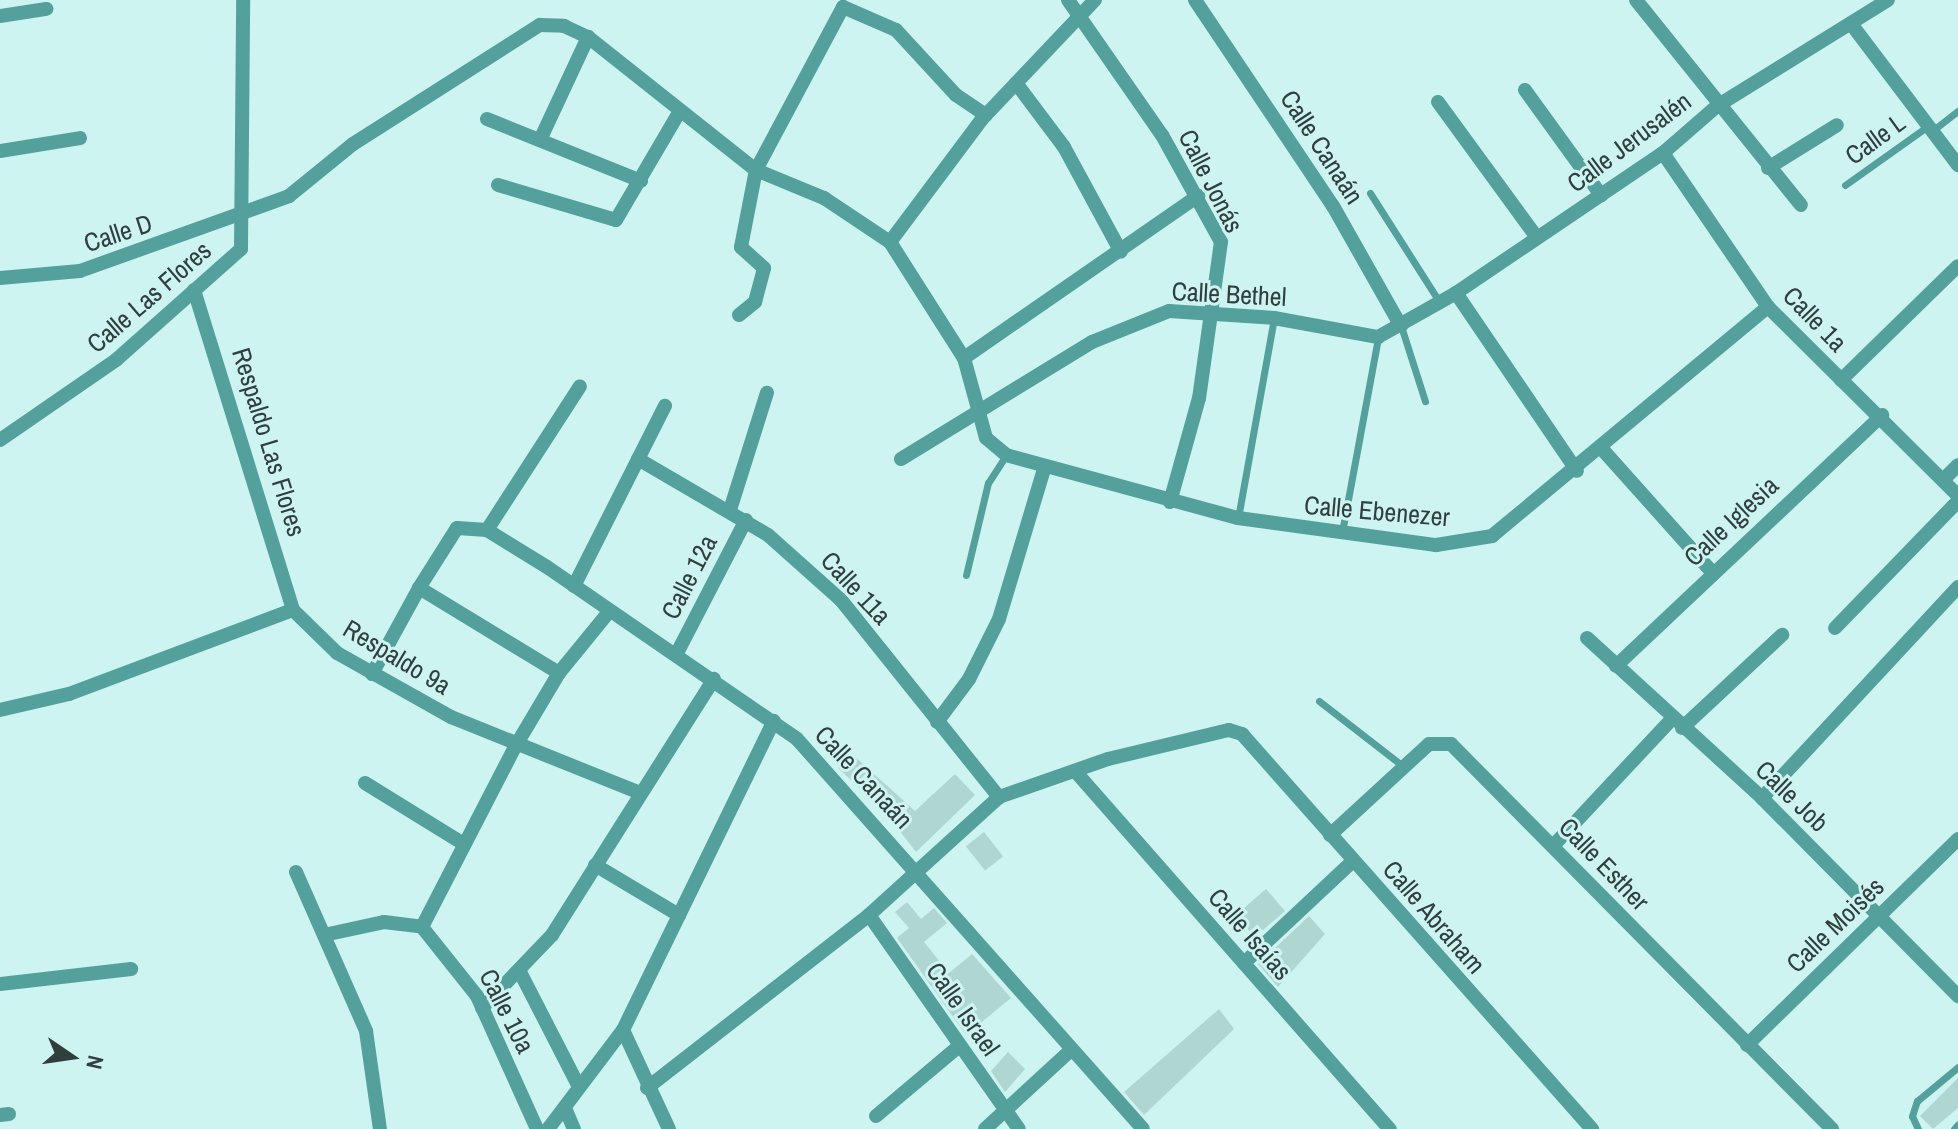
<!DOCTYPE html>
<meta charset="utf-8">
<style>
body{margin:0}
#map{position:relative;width:1958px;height:1129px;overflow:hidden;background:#cdf4f1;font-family:"Archivo Narrow",sans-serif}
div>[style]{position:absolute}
.building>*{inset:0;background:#b0d6d2;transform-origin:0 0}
.lane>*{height:7px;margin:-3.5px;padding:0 3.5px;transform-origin:3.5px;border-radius:3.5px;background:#54a09c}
.street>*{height:14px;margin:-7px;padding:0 7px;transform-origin:7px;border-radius:7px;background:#54a09c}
span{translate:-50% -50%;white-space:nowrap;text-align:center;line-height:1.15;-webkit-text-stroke:6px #cdf4f1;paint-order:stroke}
.street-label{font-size:26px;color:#303f3e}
.north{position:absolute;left:32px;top:1017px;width:80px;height:80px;-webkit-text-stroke:6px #cdf4f1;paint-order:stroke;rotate:103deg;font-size:22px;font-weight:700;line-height:32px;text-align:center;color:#303f3e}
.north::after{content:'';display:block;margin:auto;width:28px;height:36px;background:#303f3e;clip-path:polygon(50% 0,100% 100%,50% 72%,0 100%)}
</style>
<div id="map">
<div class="building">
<i style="clip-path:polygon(851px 753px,915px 811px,955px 774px,975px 795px,916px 852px,867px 789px,864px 792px,838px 768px)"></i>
<i style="left:984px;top:832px;width:31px;height:23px;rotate:52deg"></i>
<i style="left:1266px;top:889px;width:29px;height:40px;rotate:49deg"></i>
<i style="clip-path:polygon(907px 902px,921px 919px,934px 908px,947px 923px,924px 942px,949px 973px,972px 954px,1011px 998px,966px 1035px,897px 938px,909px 928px,895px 912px)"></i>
<i style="clip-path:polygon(1309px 916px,1325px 934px,1278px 987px,1258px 964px)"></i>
<i style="clip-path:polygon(1219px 1009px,1234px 1029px,1144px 1115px,1124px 1092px)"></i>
<i style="clip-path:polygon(1008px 1052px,1025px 1069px,1005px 1092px,991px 1071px)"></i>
<i style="clip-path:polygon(1958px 1078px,1958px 1108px,1933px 1129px,1920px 1116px)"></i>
</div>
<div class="lane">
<i style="left:1932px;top:131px;width:33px;rotate:-38deg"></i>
<i style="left:1845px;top:185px;width:102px;rotate:-35.4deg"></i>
<i style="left:1370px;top:193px;width:130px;rotate:57.5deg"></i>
<i style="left:1401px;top:326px;width:79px;rotate:72.3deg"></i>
<i style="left:1238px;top:518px;width:203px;rotate:-79.8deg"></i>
<i style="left:1342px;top:532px;width:198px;rotate:-79.5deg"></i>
<i style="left:966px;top:575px;width:95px;rotate:-76.6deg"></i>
<i style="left:988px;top:483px;width:33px;rotate:-57deg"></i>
<i style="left:1319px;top:701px;width:108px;rotate:37.8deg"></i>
<i style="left:1918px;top:1129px;width:14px;rotate:-115deg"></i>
<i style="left:1912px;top:1116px;width:16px;rotate:-72deg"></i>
<i style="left:1917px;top:1101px;width:53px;rotate:-39.7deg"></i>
<i style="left:1954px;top:1129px;width:6px;rotate:-51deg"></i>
</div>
<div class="street">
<i style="left:1068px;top:0;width:165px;rotate:55.2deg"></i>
<i style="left:1162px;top:135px;width:122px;rotate:61.1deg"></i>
<i style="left:1221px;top:242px;width:158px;rotate:98deg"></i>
<i style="left:1199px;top:398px;width:108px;rotate:105.6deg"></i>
<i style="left:1195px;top:0;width:248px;rotate:56.2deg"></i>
<i style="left:1333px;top:206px;width:138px;rotate:60.5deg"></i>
<i style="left:1636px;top:0;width:263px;rotate:51.2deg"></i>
<i style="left:0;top:16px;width:47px;rotate:-8.7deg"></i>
<i style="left:1852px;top:25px;width:176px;rotate:52.9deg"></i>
<i style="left:1016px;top:83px;width:80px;rotate:53.1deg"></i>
<i style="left:1064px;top:147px;width:119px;rotate:61.5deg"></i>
<i style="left:1525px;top:90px;width:130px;rotate:54.1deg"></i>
<i style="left:1438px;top:102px;width:168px;rotate:53.9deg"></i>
<i style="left:487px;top:119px;width:166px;rotate:21.9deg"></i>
<i style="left:540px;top:140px;width:114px;rotate:-65deg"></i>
<i style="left:0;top:151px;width:81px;rotate:-9.2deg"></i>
<i style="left:1663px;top:153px;width:186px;rotate:55.7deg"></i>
<i style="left:1768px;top:307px;width:268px;rotate:44.8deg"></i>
<i style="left:1768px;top:168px;width:81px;rotate:-31.9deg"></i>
<i style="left:498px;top:185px;width:123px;rotate:16.5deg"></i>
<i style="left:616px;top:220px;width:126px;rotate:-59.6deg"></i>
<i style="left:890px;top:242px;width:154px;rotate:-53.2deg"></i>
<i style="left:982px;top:119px;width:164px;rotate:-46.5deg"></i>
<i style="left:0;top:278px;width:80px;rotate:-5deg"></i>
<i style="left:80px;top:271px;width:222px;rotate:-19.7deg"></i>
<i style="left:289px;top:196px;width:82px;rotate:-39.1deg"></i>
<i style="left:353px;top:144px;width:222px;rotate:-32.5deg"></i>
<i style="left:540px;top:25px;width:24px;rotate:2deg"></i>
<i style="left:564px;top:26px;width:26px;rotate:25deg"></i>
<i style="left:588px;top:37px;width:214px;rotate:38.4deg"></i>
<i style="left:756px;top:170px;width:74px;rotate:22.4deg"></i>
<i style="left:824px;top:198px;width:79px;rotate:33.7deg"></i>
<i style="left:890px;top:242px;width:138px;rotate:57.5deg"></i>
<i style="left:964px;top:358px;width:83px;rotate:74.6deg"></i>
<i style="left:986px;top:438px;width:26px;rotate:40deg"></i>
<i style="left:1006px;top:455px;width:240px;rotate:15.2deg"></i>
<i style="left:1238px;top:518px;width:200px;rotate:7.8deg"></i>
<i style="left:1436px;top:545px;width:57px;rotate:-9.1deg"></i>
<i style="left:1492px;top:536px;width:359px;rotate:-39.7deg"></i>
<i style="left:194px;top:290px;width:335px;rotate:72.8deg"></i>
<i style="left:1456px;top:293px;width:215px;rotate:55.8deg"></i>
<i style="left:739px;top:315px;width:21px;rotate:-39deg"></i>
<i style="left:755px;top:302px;width:35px;rotate:-75deg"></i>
<i style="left:764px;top:268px;width:31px;rotate:-138deg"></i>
<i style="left:741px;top:247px;width:78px;rotate:-79deg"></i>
<i style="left:756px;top:170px;width:185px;rotate:-61.9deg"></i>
<i style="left:843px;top:7px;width:58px;rotate:23.5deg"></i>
<i style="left:896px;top:30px;width:88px;rotate:47.3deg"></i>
<i style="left:956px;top:95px;width:36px;rotate:34deg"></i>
<i style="left:964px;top:358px;width:285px;rotate:-34.7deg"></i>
<i style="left:1841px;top:380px;width:163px;rotate:-44.3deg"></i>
<i style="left:0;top:440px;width:141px;rotate:-34.6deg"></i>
<i style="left:116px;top:360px;width:167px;rotate:-41.6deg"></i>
<i style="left:241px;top:249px;width:249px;rotate:-89.5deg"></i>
<i style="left:1602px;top:449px;width:164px;rotate:48.2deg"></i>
<i style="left:638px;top:459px;width:151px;rotate:30.3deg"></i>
<i style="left:768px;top:535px;width:98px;rotate:41.7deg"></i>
<i style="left:841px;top:600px;width:253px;rotate:51.3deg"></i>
<i style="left:901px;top:459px;width:224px;rotate:-31.5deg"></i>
<i style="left:1092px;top:342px;width:83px;rotate:-21.9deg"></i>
<i style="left:1169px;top:311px;width:105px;rotate:3.8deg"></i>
<i style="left:1274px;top:318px;width:106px;rotate:10.4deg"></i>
<i style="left:1378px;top:337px;width:90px;rotate:-29.4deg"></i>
<i style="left:1456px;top:293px;width:250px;rotate:-34.1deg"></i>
<i style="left:1663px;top:153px;width:72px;rotate:-41deg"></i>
<i style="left:1717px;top:106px;width:201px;rotate:-31.8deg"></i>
<i style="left:1943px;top:480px;width:21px;rotate:-45deg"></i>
<i style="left:730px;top:510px;width:123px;rotate:-72.5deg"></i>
<i style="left:487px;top:530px;width:171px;rotate:-57.1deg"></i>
<i style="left:574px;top:586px;width:202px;rotate:-63.2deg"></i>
<i style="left:1835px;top:628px;width:177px;rotate:-45.9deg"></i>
<i style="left:1587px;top:638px;width:237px;rotate:42.4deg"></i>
<i style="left:1762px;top:798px;width:279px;rotate:45.3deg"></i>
<i style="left:676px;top:655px;width:152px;rotate:-62.6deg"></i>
<i style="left:1616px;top:666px;width:366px;rotate:-43.3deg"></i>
<i style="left:559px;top:673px;width:164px;rotate:-148.7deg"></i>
<i style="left:419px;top:588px;width:71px;rotate:-57.7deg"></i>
<i style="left:457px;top:528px;width:30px;rotate:4deg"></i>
<i style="left:487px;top:530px;width:70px;rotate:31.7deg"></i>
<i style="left:547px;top:567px;width:303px;rotate:34.5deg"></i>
<i style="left:797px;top:739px;width:521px;rotate:48.42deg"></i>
<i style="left:372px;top:674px;width:98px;rotate:-61.3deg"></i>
<i style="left:0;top:710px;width:71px;rotate:-13.1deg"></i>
<i style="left:69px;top:694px;width:239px;rotate:-20.6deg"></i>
<i style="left:293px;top:610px;width:62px;rotate:44.3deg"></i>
<i style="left:337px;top:653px;width:131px;rotate:29.3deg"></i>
<i style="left:451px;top:717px;width:204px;rotate:21.9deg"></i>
<i style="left:937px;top:722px;width:54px;rotate:-53.3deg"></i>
<i style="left:969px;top:679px;width:67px;rotate:-63.4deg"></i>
<i style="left:999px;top:619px;width:157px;rotate:-73.3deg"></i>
<i style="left:1682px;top:728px;width:137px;rotate:-42.9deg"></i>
<i style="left:1075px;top:771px;width:477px;rotate:48.7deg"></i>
<i style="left:365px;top:783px;width:114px;rotate:31.7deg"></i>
<i style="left:1762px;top:798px;width:288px;rotate:-47.1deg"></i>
<i style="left:1330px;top:835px;width:134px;rotate:-42.6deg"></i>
<i style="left:1429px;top:744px;width:22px"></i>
<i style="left:1451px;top:744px;width:542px;rotate:45.3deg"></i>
<i style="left:1553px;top:846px;width:174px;rotate:-46.9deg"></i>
<i style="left:595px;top:865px;width:98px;rotate:30.8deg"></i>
<i style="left:296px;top:872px;width:174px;rotate:66.2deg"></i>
<i style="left:366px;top:1031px;width:99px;rotate:81.9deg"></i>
<i style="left:869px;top:915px;width:261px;rotate:55deg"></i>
<i style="left:422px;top:927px;width:203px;rotate:-62.7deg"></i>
<i style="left:515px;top:747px;width:86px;rotate:-59.3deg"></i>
<i style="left:559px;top:673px;width:77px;rotate:-50.8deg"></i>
<i style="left:324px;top:935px;width:61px;rotate:-12.2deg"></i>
<i style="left:384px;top:922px;width:38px;rotate:7deg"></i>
<i style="left:422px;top:927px;width:88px;rotate:51.4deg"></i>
<i style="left:477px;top:996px;width:146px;rotate:65.7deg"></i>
<i style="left:1244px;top:963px;width:149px;rotate:-43.1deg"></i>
<i style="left:521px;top:974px;width:127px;rotate:62.8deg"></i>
<i style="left:0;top:984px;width:132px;rotate:-6.5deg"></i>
<i style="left:482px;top:1008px;width:101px;rotate:-46.2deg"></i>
<i style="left:552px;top:935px;width:303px;rotate:-57.7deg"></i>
<i style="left:623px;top:1030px;width:109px;rotate:65.1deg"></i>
<i style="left:1747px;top:1045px;width:295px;rotate:-44.3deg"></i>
<i style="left:647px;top:1088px;width:281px;rotate:-37.9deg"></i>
<i style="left:869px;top:915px;width:176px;rotate:-42.2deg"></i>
<i style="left:999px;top:797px;width:115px;rotate:-19.2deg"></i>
<i style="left:1108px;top:759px;width:124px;rotate:-13.5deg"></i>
<i style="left:1229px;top:730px;width:14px;rotate:17deg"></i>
<i style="left:1242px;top:734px;width:528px;rotate:48.46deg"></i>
<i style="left:565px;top:1108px;width:23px;rotate:67deg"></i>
<i style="left:0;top:1115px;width:9px;rotate:-6deg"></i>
<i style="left:876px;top:1116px;width:109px;rotate:-40.1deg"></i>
<i style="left:548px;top:1129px;width:124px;rotate:-52.9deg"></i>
<i style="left:623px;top:1030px;width:344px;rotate:-64deg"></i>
<i style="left:985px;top:1129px;width:117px;rotate:-42.6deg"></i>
</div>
<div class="street-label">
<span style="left:1875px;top:139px;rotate:-36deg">Calle L</span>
<span style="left:1629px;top:142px;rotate:-37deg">Calle Jerusalén</span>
<span style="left:1322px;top:147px;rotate:57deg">Calle Canaán</span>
<span style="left:1211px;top:181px;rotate:63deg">Calle Jonás</span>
<span style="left:118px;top:233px;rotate:-18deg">Calle D</span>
<span style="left:1229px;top:294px;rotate:3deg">Calle Bethel</span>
<span style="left:149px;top:297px;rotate:-41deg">Calle Las Flores</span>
<span style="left:1815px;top:319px;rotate:46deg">Calle 1a</span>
<span style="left:269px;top:442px;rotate:73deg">Respaldo Las Flores</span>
<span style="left:1377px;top:511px;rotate:5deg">Calle Ebenezer</span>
<span style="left:1731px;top:521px;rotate:-43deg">Calle Iglesia</span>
<span style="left:689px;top:577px;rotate:-63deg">Calle 12a</span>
<span style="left:856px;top:588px;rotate:47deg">Calle 11a</span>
<span style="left:397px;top:657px;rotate:31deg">Respaldo 9a</span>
<span style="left:864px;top:777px;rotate:47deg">Calle Canaán</span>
<span style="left:1792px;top:796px;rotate:44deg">Calle Job</span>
<span style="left:1604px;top:864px;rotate:46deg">Calle Esther</span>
<span style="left:1434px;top:917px;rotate:49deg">Calle Abraham</span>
<span style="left:1835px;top:925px;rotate:-44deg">Calle Moisés</span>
<span style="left:1250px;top:934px;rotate:49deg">Calle Isaías</span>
<span style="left:963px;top:1009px;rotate:55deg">Calle Israel</span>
<span style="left:507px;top:1011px;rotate:63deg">Calle 10a</span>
</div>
<div class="north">N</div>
</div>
